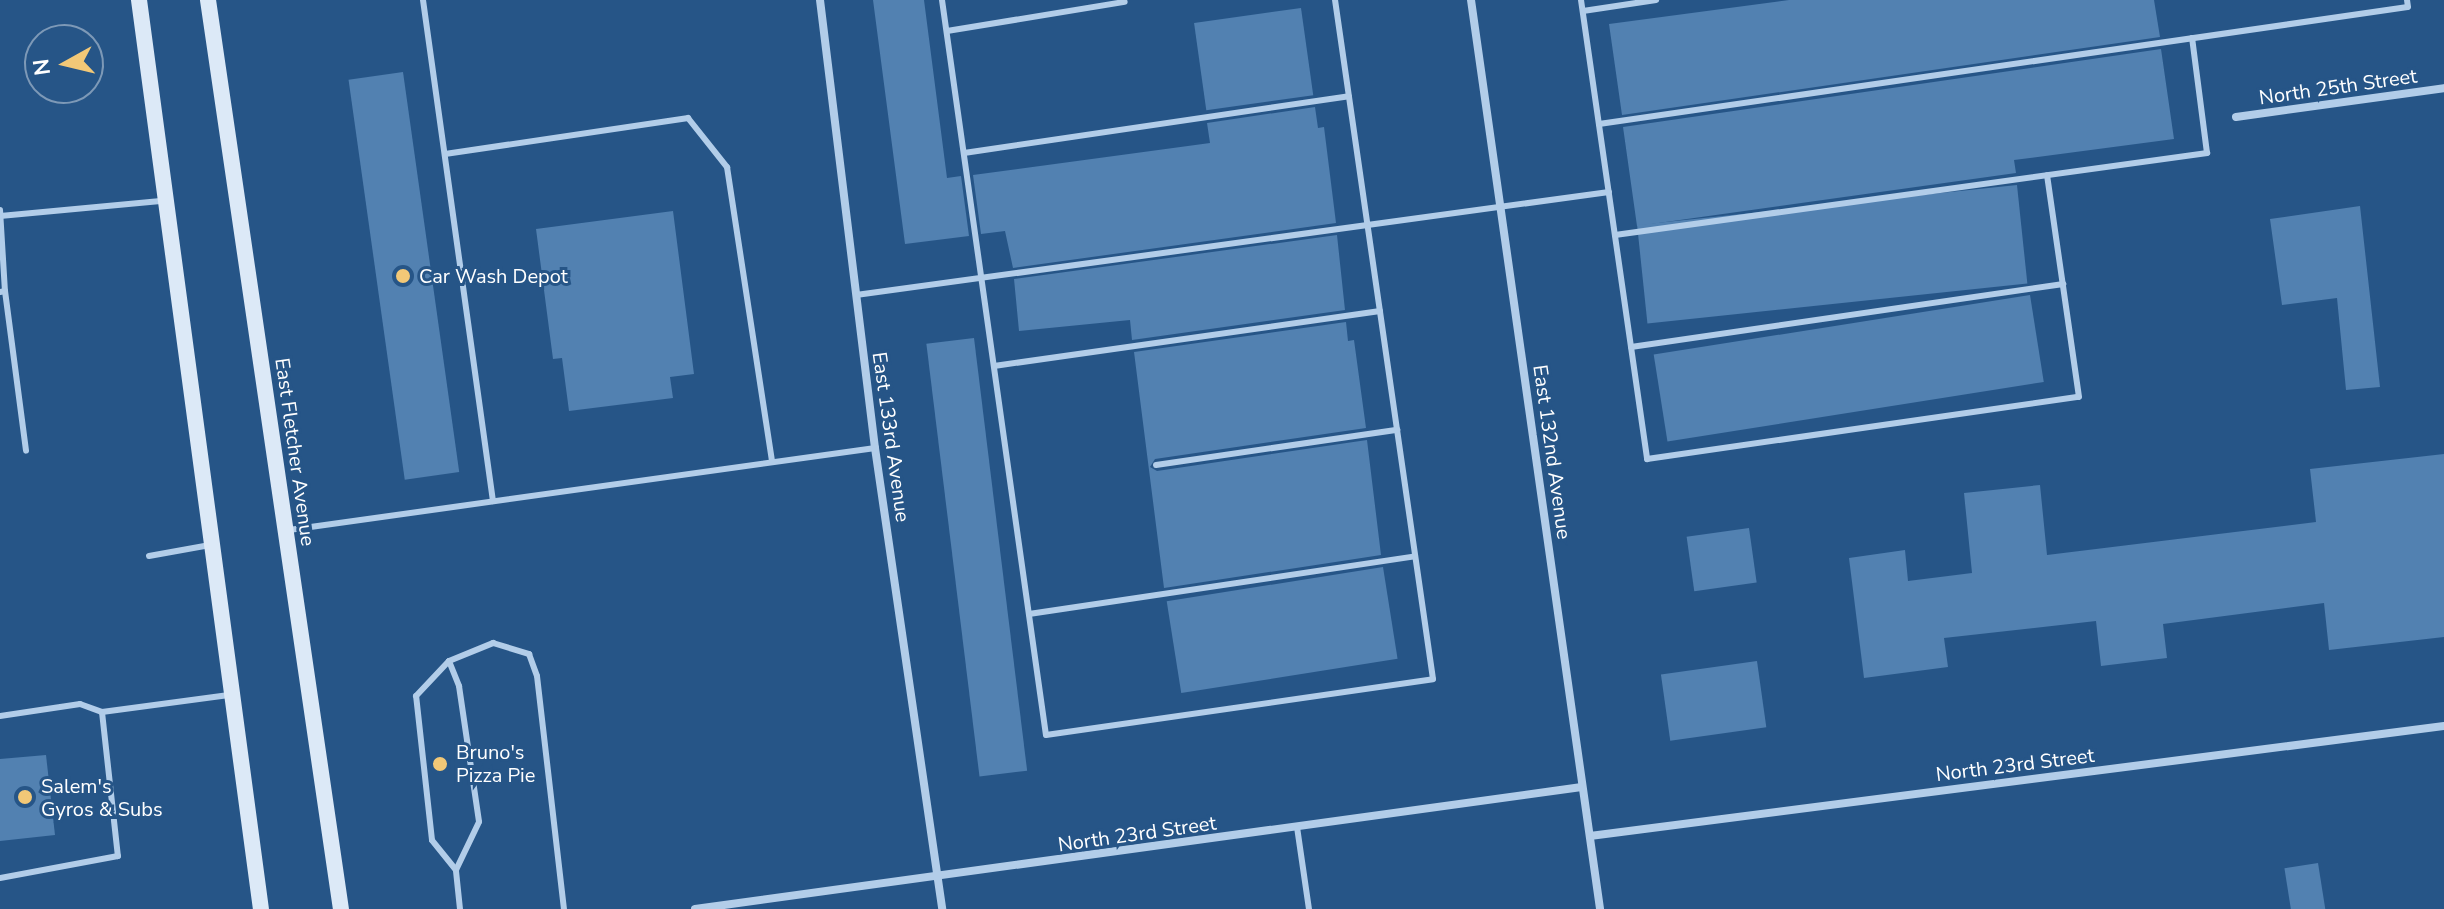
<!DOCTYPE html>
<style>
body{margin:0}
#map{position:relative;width:2444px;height:909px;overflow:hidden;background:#265587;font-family:"Nunito Sans",sans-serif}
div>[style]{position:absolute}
.building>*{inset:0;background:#5281b1;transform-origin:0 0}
.service>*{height:6px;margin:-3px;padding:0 3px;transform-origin:3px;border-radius:3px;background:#b2cde9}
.minor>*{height:8px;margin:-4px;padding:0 4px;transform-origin:4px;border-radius:4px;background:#b2cde9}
.secondary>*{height:16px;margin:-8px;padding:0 8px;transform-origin:8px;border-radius:8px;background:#dce9f7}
.dots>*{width:22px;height:22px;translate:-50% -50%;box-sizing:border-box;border:4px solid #265587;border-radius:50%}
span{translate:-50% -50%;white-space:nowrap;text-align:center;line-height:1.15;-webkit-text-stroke:6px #265587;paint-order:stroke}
.street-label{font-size:20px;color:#fff}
.poi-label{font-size:20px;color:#fff}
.left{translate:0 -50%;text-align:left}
.north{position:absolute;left:24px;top:24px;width:80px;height:80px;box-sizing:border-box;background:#265587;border:2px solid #7d99b7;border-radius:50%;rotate:262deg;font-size:22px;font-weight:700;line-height:32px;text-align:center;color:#fff}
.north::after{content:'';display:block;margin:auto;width:28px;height:36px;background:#f2c877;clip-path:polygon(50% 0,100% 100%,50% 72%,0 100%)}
</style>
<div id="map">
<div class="building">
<i style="clip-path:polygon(873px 0,924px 0,947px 178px,961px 176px,969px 236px,905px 244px)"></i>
<i style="clip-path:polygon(1789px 0,2154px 0,2160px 37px,1622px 115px,1609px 24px)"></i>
<i style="left:1301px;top:8px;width:88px;height:108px;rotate:82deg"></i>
<i style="clip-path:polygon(2161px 49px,2174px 139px,2014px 160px,2016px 173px,1637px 226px,1623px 127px)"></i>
<i style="left:403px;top:72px;width:404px;height:55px;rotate:82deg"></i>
<i style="clip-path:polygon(1315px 107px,1318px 128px,1324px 127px,1336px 223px,1013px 268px,1005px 231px,981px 234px,973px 175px,1210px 143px,1207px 123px)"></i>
<i style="left:2017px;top:185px;width:99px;height:382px;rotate:84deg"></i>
<i style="clip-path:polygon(2360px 206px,2380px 387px,2346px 390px,2337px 298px,2282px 305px,2270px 219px)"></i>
<i style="clip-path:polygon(673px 211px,694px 374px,670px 377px,673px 398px,569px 411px,562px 358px,553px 359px,536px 229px)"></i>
<i style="clip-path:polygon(1337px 235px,1345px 310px,1132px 340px,1130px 320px,1019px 331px,1014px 279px)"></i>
<i style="left:2030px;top:295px;width:88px;height:381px;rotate:81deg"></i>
<i style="clip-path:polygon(1346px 322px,1348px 341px,1354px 340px,1366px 428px,1155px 459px,1150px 467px,1157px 471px,1367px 440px,1381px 555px,1164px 588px,1134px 352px)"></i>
<i style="left:974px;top:338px;width:436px;height:48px;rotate:83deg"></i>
<i style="clip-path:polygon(2444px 454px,2444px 637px,2329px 650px,2324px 603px,2163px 624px,2167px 658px,2101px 666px,2096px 621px,1944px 638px,1948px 667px,1864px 678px,1849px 558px,1905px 550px,1908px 581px,1972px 573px,1964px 493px,2040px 485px,2047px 555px,2316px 522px,2310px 469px)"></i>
<i style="left:1749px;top:528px;width:55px;height:63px;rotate:82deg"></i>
<i style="left:1383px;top:567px;width:93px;height:219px;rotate:81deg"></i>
<i style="left:1757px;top:661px;width:67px;height:97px;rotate:82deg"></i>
<i style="clip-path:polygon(46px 755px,55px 835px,0 841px,0 759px)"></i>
<i style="left:2318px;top:863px;width:47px;height:34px;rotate:81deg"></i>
</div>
<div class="service">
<i style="left:423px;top:0;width:506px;rotate:82.05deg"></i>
<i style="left:942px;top:0;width:742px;rotate:81.95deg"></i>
<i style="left:1046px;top:735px;width:391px;rotate:-8.2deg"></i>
<i style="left:1433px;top:679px;width:686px;rotate:-98.21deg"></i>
<i style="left:1581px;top:0;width:464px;rotate:81.8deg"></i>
<i style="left:1647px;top:459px;width:436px;rotate:-8.2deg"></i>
<i style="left:2079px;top:397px;width:224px;rotate:-98.2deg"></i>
<i style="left:1583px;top:11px;width:74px;rotate:-8.6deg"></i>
<i style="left:947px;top:31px;width:180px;rotate:-9.3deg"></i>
<i style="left:1599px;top:124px;width:817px;rotate:-8.23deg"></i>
<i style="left:2408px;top:7px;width:7px;rotate:-98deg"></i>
<i style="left:964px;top:153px;width:389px;rotate:-8.4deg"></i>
<i style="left:445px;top:154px;width:246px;rotate:-8.4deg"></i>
<i style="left:688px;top:118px;width:63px;rotate:51.5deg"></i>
<i style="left:727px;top:167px;width:298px;rotate:81.3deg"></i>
<i style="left:0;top:210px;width:81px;rotate:86.5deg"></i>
<i style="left:5px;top:291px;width:5px;rotate:169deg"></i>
<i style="left:0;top:216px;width:164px;rotate:-5.3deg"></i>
<i style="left:1615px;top:235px;width:598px;rotate:-7.89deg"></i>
<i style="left:2207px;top:153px;width:116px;rotate:-97.4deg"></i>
<i style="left:5px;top:291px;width:161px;rotate:82.5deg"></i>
<i style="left:856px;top:295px;width:760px;rotate:-7.79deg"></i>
<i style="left:1631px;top:347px;width:437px;rotate:-8.3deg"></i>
<i style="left:994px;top:366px;width:390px;rotate:-8.1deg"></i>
<i style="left:1156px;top:465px;width:244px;rotate:-8.3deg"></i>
<i style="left:289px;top:530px;width:592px;rotate:-7.97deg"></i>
<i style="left:149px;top:556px;width:62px;rotate:-10.2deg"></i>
<i style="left:1029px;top:614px;width:390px;rotate:-8.5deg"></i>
<i style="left:449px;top:661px;width:27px;rotate:68deg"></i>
<i style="left:459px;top:686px;width:137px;rotate:81.6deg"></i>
<i style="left:479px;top:822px;width:53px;rotate:115.6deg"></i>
<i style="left:102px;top:712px;width:128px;rotate:-7.6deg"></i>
<i style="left:0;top:716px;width:81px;rotate:-8.5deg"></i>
<i style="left:80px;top:704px;width:23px;rotate:20deg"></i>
<i style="left:102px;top:712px;width:145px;rotate:83.7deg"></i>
<i style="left:118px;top:856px;width:120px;rotate:169.4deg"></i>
<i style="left:1297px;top:827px;width:83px;rotate:81.7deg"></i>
<i style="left:460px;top:909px;width:39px;rotate:-96deg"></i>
<i style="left:456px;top:870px;width:38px;rotate:-129deg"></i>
<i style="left:432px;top:840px;width:145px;rotate:-96.3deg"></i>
<i style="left:416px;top:696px;width:48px;rotate:-46.7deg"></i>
<i style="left:449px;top:661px;width:48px;rotate:-22.2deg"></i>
<i style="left:493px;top:643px;width:38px;rotate:17deg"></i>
<i style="left:529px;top:654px;width:23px;rotate:70deg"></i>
<i style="left:537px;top:676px;width:235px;rotate:83.4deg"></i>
</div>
<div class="minor">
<i style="left:820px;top:0;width:451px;rotate:83deg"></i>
<i style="left:875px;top:448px;width:466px;rotate:81.7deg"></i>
<i style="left:1471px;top:0;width:918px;rotate:81.92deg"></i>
<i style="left:2236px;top:117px;width:210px;rotate:-7.9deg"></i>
<i style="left:1590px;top:836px;width:861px;rotate:-7.34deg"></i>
<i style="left:695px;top:909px;width:895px;rotate:-7.83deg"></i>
</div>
<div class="secondary">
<i style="left:139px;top:0;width:917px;rotate:82.36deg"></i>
<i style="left:208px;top:0;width:919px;rotate:81.68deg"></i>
</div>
<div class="dots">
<i style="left:403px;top:276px;background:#f2c877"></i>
<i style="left:440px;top:764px;background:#f2c877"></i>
<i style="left:25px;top:797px;background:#f2c877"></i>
</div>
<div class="street-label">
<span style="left:2338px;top:87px;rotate:-8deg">North 25th Street</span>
<span style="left:891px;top:437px;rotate:82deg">East 133rd Avenue</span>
<span style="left:295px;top:452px;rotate:82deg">East Fletcher Avenue</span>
<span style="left:1552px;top:452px;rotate:82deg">East 132nd Avenue</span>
<span style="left:2015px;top:765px;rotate:-7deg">North 23rd Street</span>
<span style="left:1137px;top:834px;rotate:-8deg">North 23rd Street</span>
</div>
<div class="poi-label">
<span class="left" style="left:419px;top:276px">Car Wash Depot</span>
<span class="left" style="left:456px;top:764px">Bruno's<br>Pizza Pie</span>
<span class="left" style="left:41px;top:798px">Salem's<br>Gyros &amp; Subs</span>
</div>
<div class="north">N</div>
</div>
